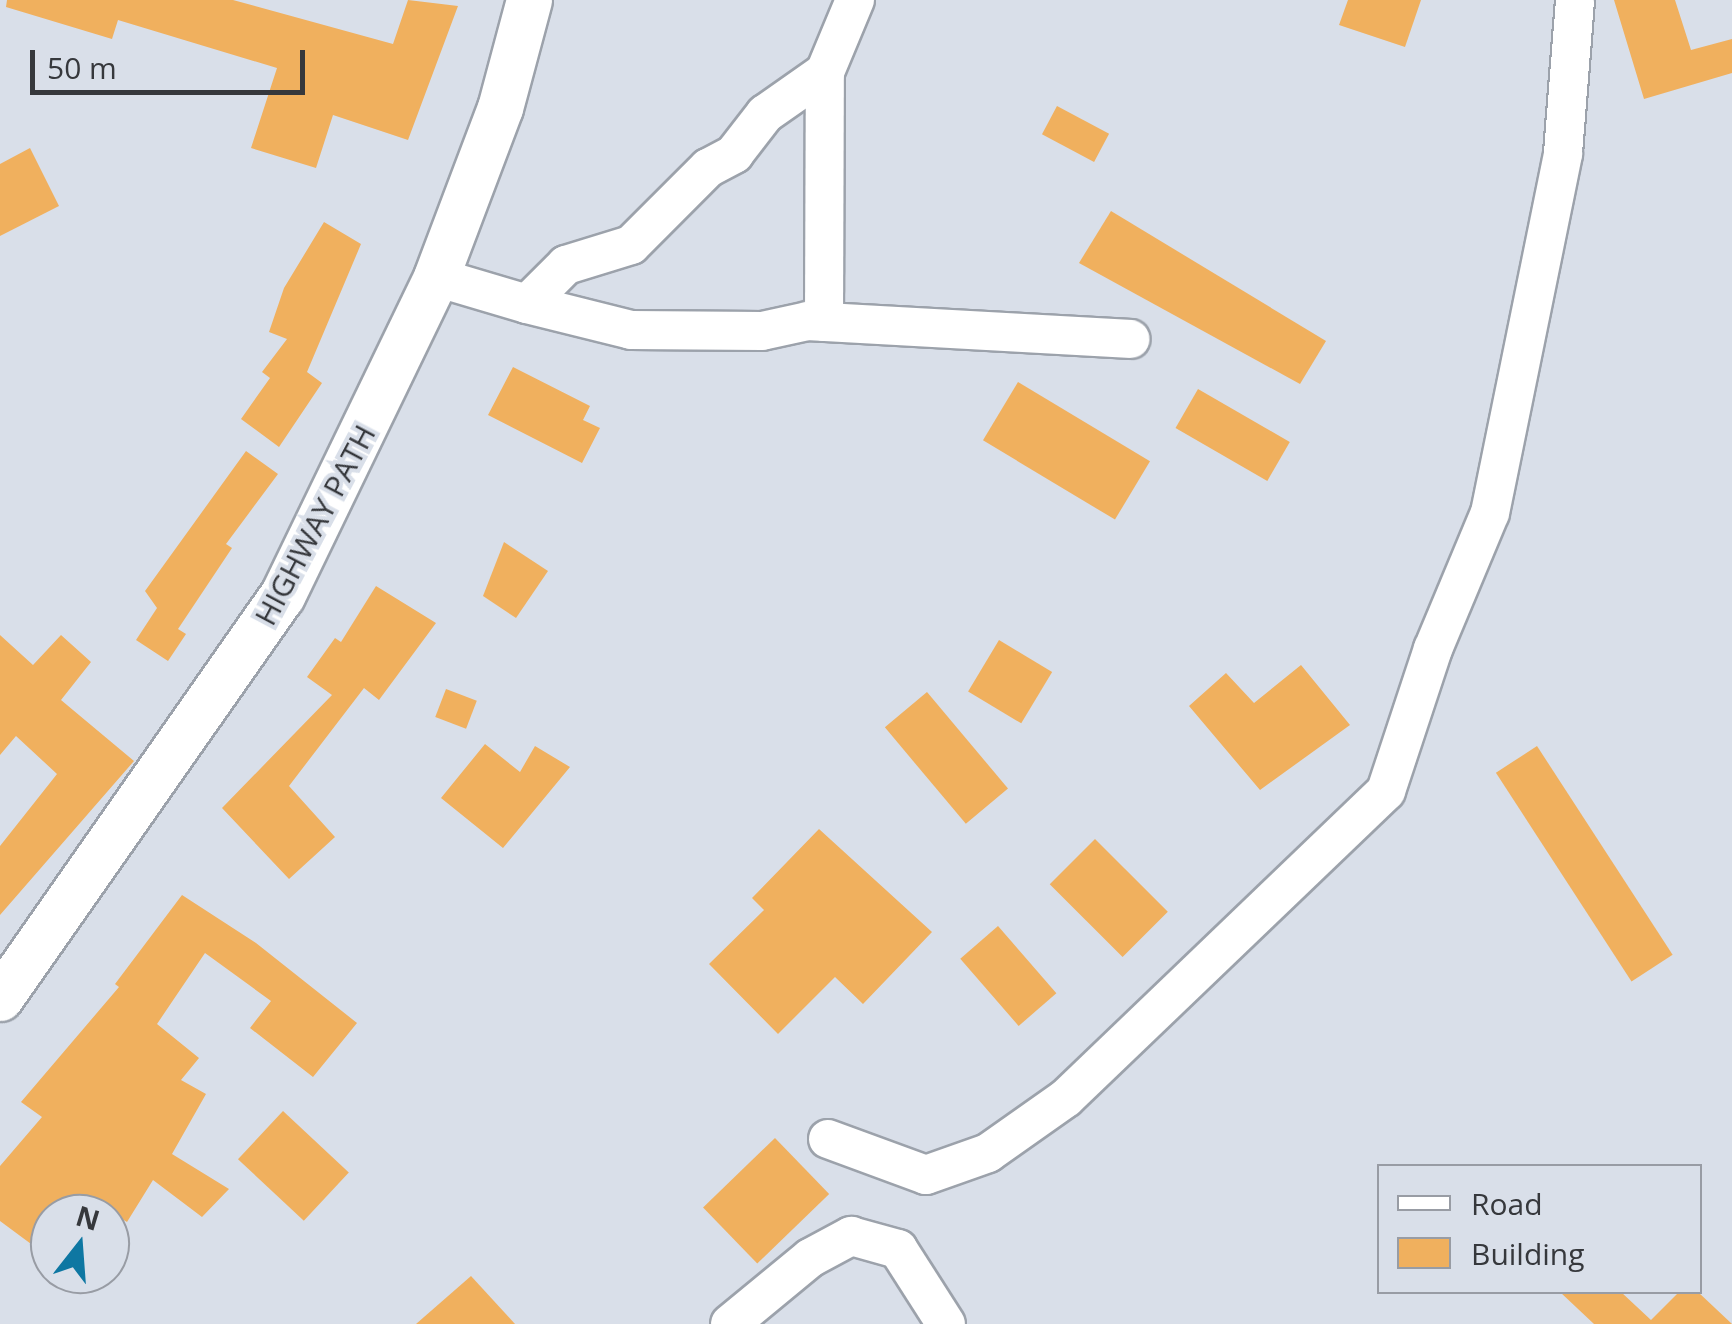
<!DOCTYPE html>
<style>
body{margin:0}
#map{position:relative;width:1732px;height:1324px;overflow:hidden;background:#d9dfe9;font-family:"Open Sans",sans-serif}
div>[style]{position:absolute}
.building>*{inset:0;background:#f0b05e;transform-origin:0 0}
.roads{filter:drop-shadow(2px 0 #9ca2ab) drop-shadow(-2px 0 #9ca2ab) drop-shadow(0 2px #9ca2ab) drop-shadow(0 -2px #9ca2ab)}
.minor>*{height:38px;margin:-19px;padding:0 19px;transform-origin:19px;border-radius:19px;background:#fff}
.tertiary>*{height:45px;margin:-22.5px;padding:0 22.5px;transform-origin:22.5px;border-radius:22.5px;background:#fff}
span{translate:-50% -50%;white-space:nowrap;text-align:center;line-height:1.15;-webkit-text-stroke:8px #d9dfe9;paint-order:stroke}
.street-label{font-size:30px;color:#36383c}
.legend{position:absolute;left:1377px;top:1164px;width:325px;height:130px;box-sizing:border-box;background:#d9dfe9;border:2px solid #989ca4;margin:0;padding:12px 18px;list-style:none;font-size:30px;color:#36383c}
.legend li{display:flex;align-items:center;gap:20px;height:50px}
.legend b{width:50px;border:2px solid #989ca4}
.north{position:absolute;left:30px;top:1194px;width:100px;height:100px;box-sizing:border-box;background:#d9dfe9;border:2px solid #989ca4;border-radius:50%;rotate:17deg;font-size:28px;font-weight:700;line-height:40px;text-align:center;color:#36383c}
.north::after{content:'';display:block;margin:auto;width:35px;height:45px;background:#0e77a2;clip-path:polygon(50% 0,100% 100%,50% 72%,0 100%)}
.scale{position:absolute;left:30px;top:50px;width:275px;height:45px;box-sizing:border-box;border:5px solid #36383c;border-top:0;padding-left:12px;font-size:30px;line-height:35px;white-space:nowrap;color:#36383c;-webkit-text-stroke:8px #d9dfe9;paint-order:stroke}
</style>
<div id="map">
<div class="building">
<i style="clip-path:polygon(7px 0,233px 0,393px 44px,408px 0,458px 6px,408px 140px,333px 115px,316px 168px,251px 148px,277px 68px,118px 20px,112px 39px,6px 7px)"></i>
<i style="clip-path:polygon(1348px 0,1421px 0,1405px 47px,1339px 25px)"></i>
<i style="clip-path:polygon(1614px 0,1675px 0,1691px 50px,1732px 39px,1732px 73px,1644px 99px)"></i>
<i style="left:1057px;top:106px;width:59px;height:32px;rotate:28deg"></i>
<i style="clip-path:polygon(30px 148px,59px 206px,0 236px,0 164px)"></i>
<i style="clip-path:polygon(1111px 211px,1326px 341px,1300px 384px,1079px 263px)"></i>
<i style="clip-path:polygon(324px 222px,361px 244px,307px 372px,322px 383px,279px 447px,241px 419px,270px 378px,262px 372px,287px 339px,269px 332px,284px 288px)"></i>
<i style="clip-path:polygon(513px 367px,590px 406px,583px 420px,600px 428px,582px 463px,488px 415px)"></i>
<i style="left:1018px;top:382px;width:154px;height:68px;rotate:31deg"></i>
<i style="left:1198px;top:389px;width:106px;height:45px;rotate:30deg"></i>
<i style="clip-path:polygon(246px 451px,278px 474px,226px 544px,232px 548px,178px 629px,186px 634px,168px 661px,136px 640px,157px 608px,145px 591px)"></i>
<i style="clip-path:polygon(504px 542px,548px 571px,516px 618px,483px 596px)"></i>
<i style="clip-path:polygon(376px 586px,436px 623px,379px 700px,364px 688px,289px 786px,335px 837px,289px 879px,222px 808px,332px 695px,307px 677px,335px 638px,341px 642px)"></i>
<i style="clip-path:polygon(0 635px,33px 665px,61px 635px,91px 662px,61px 700px,134px 761px,0 915px,0 846px,57px 774px,16px 736px,0 755px)"></i>
<i style="left:999px;top:640px;width:62px;height:60px;rotate:31deg"></i>
<i style="clip-path:polygon(1301px 665px,1350px 725px,1260px 790px,1189px 706px,1226px 673px,1254px 703px)"></i>
<i style="left:446px;top:689px;width:33px;height:30px;rotate:21deg"></i>
<i style="left:927px;top:692px;width:126px;height:55px;rotate:50deg"></i>
<i style="clip-path:polygon(485px 744px,520px 772px,535px 746px,570px 767px,503px 848px,441px 798px)"></i>
<i style="left:1537px;top:746px;width:249px;height:49px;rotate:57deg"></i>
<i style="clip-path:polygon(819px 829px,932px 932px,863px 1004px,835px 977px,778px 1034px,709px 964px,764px 910px,752px 898px)"></i>
<i style="left:1095px;top:839px;width:103px;height:64px;rotate:45deg"></i>
<i style="clip-path:polygon(182px 895px,256px 943px,357px 1023px,313px 1077px,250px 1028px,271px 1001px,205px 953px,157px 1024px,199px 1058px,181px 1080px,206px 1094px,172px 1154px,229px 1189px,202px 1217px,153px 1180px,127px 1222px,114px 1214px,50px 1214px,50px 1258px,0 1221px,0 1166px,42px 1117px,21px 1102px,119px 987px,115px 984px)"></i>
<i style="left:998px;top:926px;width:89px;height:50px;rotate:49deg"></i>
<i style="left:283px;top:1111px;width:90px;height:66px;rotate:43deg"></i>
<i style="left:775px;top:1138px;width:78px;height:100px;rotate:46deg"></i>
<i style="clip-path:polygon(471px 1276px,515px 1324px,416px 1324px)"></i>
<i style="clip-path:polygon(1560px 1292px,1621px 1292px,1651px 1320px,1679px 1292px,1698px 1292px,1732px 1324px,1594px 1324px)"></i>
</div>
<div class="roads">
<div class="minor">
<i style="left:436px;top:277px;width:95px;rotate:16.5deg"></i>
<i style="left:527px;top:304px;width:55px;rotate:-45deg"></i>
<i style="left:566px;top:265px;width:68px;rotate:-17.1deg"></i>
<i style="left:631px;top:245px;width:109px;rotate:-45deg"></i>
<i style="left:708px;top:168px;width:30px;rotate:-28deg"></i>
<i style="left:734px;top:154px;width:51px;rotate:-52.2deg"></i>
<i style="left:765px;top:114px;width:73px;rotate:-35deg"></i>
<i style="left:825px;top:72px;width:78px;rotate:-67.4deg"></i>
<i style="left:527px;top:304px;width:107px;rotate:14deg"></i>
<i style="left:631px;top:330px;width:131px;rotate:0.4deg"></i>
<i style="left:762px;top:331px;width:47px;rotate:-12.3deg"></i>
<i style="left:808px;top:321px;width:323px;rotate:3.2deg"></i>
<i style="left:824px;top:322px;width:250px;rotate:-89.8deg"></i>
<i style="left:828px;top:1139px;width:104px;rotate:20.2deg"></i>
<i style="left:926px;top:1175px;width:66px;rotate:-19.5deg"></i>
<i style="left:988px;top:1153px;width:95px;rotate:-35.2deg"></i>
<i style="left:1066px;top:1098px;width:443px;rotate:-43.8deg"></i>
<i style="left:1386px;top:791px;width:150px;rotate:-71.7deg"></i>
<i style="left:1433px;top:649px;width:147px;rotate:-67.3deg"></i>
<i style="left:1490px;top:513px;width:367px;rotate:-78.5deg"></i>
<i style="left:1563px;top:153px;width:153px;rotate:-85.5deg"></i>
<i style="left:730px;top:1324px;width:104px;rotate:-39.5deg"></i>
<i style="left:810px;top:1258px;width:47px;rotate:-28.2deg"></i>
<i style="left:851px;top:1236px;width:49px;rotate:15.5deg"></i>
<i style="left:898px;top:1249px;width:89px;rotate:57.4deg"></i>
</div>
<div class="tertiary">
<i style="left:0;top:998px;width:491px;rotate:-55deg"></i>
<i style="left:282px;top:596px;width:354px;rotate:-64.2deg"></i>
<i style="left:436px;top:277px;width:181px;rotate:-69.3deg"></i>
<i style="left:500px;top:108px;width:112px;rotate:-75deg"></i>
</div>
</div>
<div class="street-label">
<span style="left:315px;top:525px;rotate:-62deg">HIGHWAY PATH</span>
</div>
<ul class="legend">
<li><b style="height:12px;background:#fff"></b>Road</li>
<li><b style="height:28px;background:#f0b05e"></b>Building</li>
</ul>
<div class="north">N</div>
<div class="scale">50 m</div>
</div>
